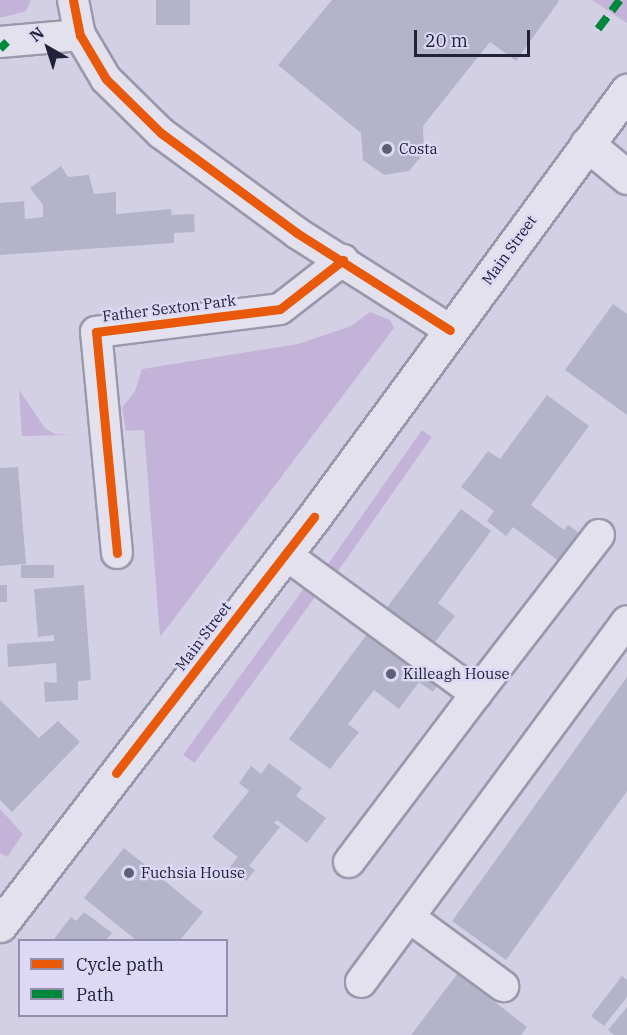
<!DOCTYPE html>
<style>
body{margin:0}
#map{position:relative;width:627px;height:1035px;overflow:hidden;background:#d3d0e6;font-family:"IBM Plex Serif",serif}
div>[style]{position:absolute}
.green>*{inset:0;background:#c4b3d8;transform-origin:0 0}
.building>*{inset:0;background:#b3b3c9;transform-origin:0 0}
.roads{filter:drop-shadow(2px 0 #9a99ab) drop-shadow(-2px 0 #9a99ab) drop-shadow(0 2px #9a99ab) drop-shadow(0 -2px #9a99ab)}
.minor>*{height:30px;margin:-15px;padding:0 15px;transform-origin:15px;border-radius:15px;background:#e3e1ee}
.tertiary>*{height:33px;margin:-16.5px;padding:0 16.5px;transform-origin:16.5px;border-radius:16.5px;background:#e3e1ee}
.secondary>*{height:33px;margin:-16.5px;padding:0 16.5px;transform-origin:16.5px;border-radius:16.5px;background:#e3e1ee}
.quiet>*{height:8px;margin-top:-4px;transform-origin:0;background:repeating-linear-gradient(90deg,#00873e 0 15px,transparent 0 23px)}
.cycleway>*{height:9px;margin:-4.5px;padding:0 4.5px;transform-origin:4.5px;border-radius:4.5px;background:#e8590c}
.dots>*{width:16px;height:16px;translate:-50% -50%;box-sizing:border-box;border:3px solid #dcd8f5;border-radius:50%}
span{translate:-50% -50%;white-space:nowrap;text-align:center;line-height:1.15;-webkit-text-stroke:4.5px #dcd8f5;paint-order:stroke}
.poi-label{font-size:15px;color:#20223a}
.left{translate:0 -50%;text-align:left}
.street-label{font-size:15px;color:#20223a}
.legend{position:absolute;left:18px;top:939px;width:210px;height:78px;box-sizing:border-box;background:#dcd8f5;border:2px solid #918faa;margin:0;padding:8px 10px;list-style:none;font-size:18px;color:#20223a}
.legend li{display:flex;align-items:center;gap:12px;height:30px}
.legend b{width:30px;border:2px solid #918faa}
.north{position:absolute;left:18px;top:18px;width:60px;height:60px;-webkit-text-stroke:4px #dcd8f5;paint-order:stroke;rotate:321deg;font-size:16px;font-weight:700;line-height:24px;text-align:center;color:#20223a}
.north::after{content:'';display:block;margin:auto;width:21px;height:27px;background:#20223a;clip-path:polygon(50% 0,100% 100%,50% 72%,0 100%)}
.scale{position:absolute;left:414px;top:30px;width:116px;height:27px;box-sizing:border-box;border:3px solid #20223a;border-top:0;padding-left:8px;font-size:18px;line-height:21px;white-space:nowrap;color:#20223a;-webkit-text-stroke:4px #dcd8f5;paint-order:stroke}
</style>
<div id="map">
<div class="green">
<i style="clip-path:polygon(0 0,31px 0,26px 11px,4px 17px,0 17px)"></i>
<i style="clip-path:polygon(592px 0,627px 0,627px 23px)"></i>
<i style="clip-path:polygon(370px 312px,390px 320px,394px 328px,160px 637px,144px 430px,126px 431px,122px 408px,135px 391px,142px 369px,298px 344px,351px 326px)"></i>
<i style="clip-path:polygon(19px 390px,45px 428px,55px 434px,71px 435px,22px 436px)"></i>
<i style="left:422px;top:430px;width:12px;height:170px;rotate:35deg"></i>
<i style="left:310px;top:580px;width:14px;height:216px;rotate:36deg"></i>
<i style="clip-path:polygon(0 809px,23px 834px,7px 857px,0 853px)"></i>
</div>
<div class="building">
<i style="left:156px;top:0;width:34px;height:25px"></i>
<i style="clip-path:polygon(332px 0,557px 0,559px 1px,516px 61px,490px 42px,423px 126px,424px 153px,409px 171px,384px 175px,363px 160px,361px 133px,278px 65px)"></i>
<i style="clip-path:polygon(61px 166px,68px 177px,89px 175px,94px 194px,116px 192px,116px 214px,171px 209px,172px 215px,194px 214px,195px 232px,174px 233px,174px 243px,0 255px,0 203px,24px 201px,25px 219px,43px 217px,43px 205px,30px 188px)"></i>
<i style="clip-path:polygon(613px 304px,627px 314px,627px 415px,565px 370px)"></i>
<i style="clip-path:polygon(547px 395px,589px 426px,531px 505px,564px 530px,568px 525px,588px 540px,567px 567px,513px 527px,506px 536px,487px 521px,494px 511px,461px 487px,488px 451px,500px 459px)"></i>
<i style="clip-path:polygon(18px 467px,26px 564px,0 566px,0 468px)"></i>
<i style="clip-path:polygon(461px 509px,491px 531px,438px 603px,455px 616px,429px 650px,382px 614px)"></i>
<i style="left:54px;top:565px;width:13px;height:33px;rotate:90deg"></i>
<i style="left:0;top:585px;width:7px;height:17px"></i>
<i style="clip-path:polygon(84px 585px,91px 680px,78px 681px,78px 700px,45px 702px,44px 682px,57px 683px,56px 663px,8px 667px,7px 644px,54px 641px,54px 635px,38px 637px,34px 589px)"></i>
<i style="clip-path:polygon(370px 630px,440px 681px,433px 692px,419px 682px,399px 709px,374px 690px,348px 724px,359px 732px,330px 769px,289px 739px)"></i>
<i style="clip-path:polygon(627px 677px,627px 791px,506px 960px,452px 921px)"></i>
<i style="clip-path:polygon(0 700px,39px 738px,58px 721px,80px 742px,12px 812px,0 800px)"></i>
<i style="clip-path:polygon(269px 763px,302px 788px,296px 796px,326px 818px,307px 843px,277px 820px,274px 823px,280px 827px,249px 866px,255px 870px,246px 881px,229px 868px,238px 857px,212px 837px,249px 791px,239px 783px,251px 766px,261px 774px)"></i>
<i style="clip-path:polygon(124px 848px,203px 912px,180px 940px,136px 940px,84px 898px)"></i>
<i style="clip-path:polygon(84px 912px,112px 933px,106px 940px,53px 940px,71px 917px,76px 921px)"></i>
<i style="clip-path:polygon(458px 973px,527px 1027px,521px 1035px,411px 1035px)"></i>
<i style="clip-path:polygon(622px 976px,627px 980px,627px 997px,604px 1026px,591px 1016px)"></i>
<i style="clip-path:polygon(627px 1007px,627px 1035px,614px 1035px,608px 1030px)"></i>
</div>
<div class="roads">
<div class="minor">
<i style="left:73px;top:0;width:36px;rotate:79deg"></i>
<i style="left:80px;top:35px;width:51px;rotate:59.4deg"></i>
<i style="left:106px;top:79px;width:77px;rotate:44.5deg"></i>
<i style="left:161px;top:133px;width:169px;rotate:36.3deg"></i>
<i style="left:297px;top:233px;width:181px;rotate:32.4deg"></i>
<i style="left:0;top:42px;width:80px;rotate:-5deg"></i>
<i style="left:117px;top:553px;width:222px;rotate:-95.4deg"></i>
<i style="left:96px;top:332px;width:185px;rotate:-7.1deg"></i>
<i style="left:280px;top:309px;width:80px;rotate:-37.9deg"></i>
<i style="left:285px;top:554px;width:237px;rotate:36.2deg"></i>
<i style="left:476px;top:694px;width:201px;rotate:-52.3deg"></i>
<i style="left:349px;top:862px;width:211px;rotate:-52.9deg"></i>
<i style="left:409px;top:917px;width:117px;rotate:36.3deg"></i>
<i style="left:361px;top:982px;width:448px;rotate:-53.6deg"></i>
</div>
<div class="tertiary">
<i style="left:587px;top:144px;width:52px;rotate:39.5deg"></i>
</div>
<div class="secondary">
<i style="left:0;top:925px;width:515px;rotate:-52.42deg"></i>
<i style="left:314px;top:517px;width:529px;rotate:-53.69deg"></i>
</div>
</div>
<div class="quiet">
<i style="left:598px;top:29px;width:36px;rotate:-53deg"></i>
<i style="left:0;top:49px;width:10px;rotate:-45deg"></i>
</div>
<div class="cycleway">
<i style="left:73px;top:0;width:36px;rotate:79deg"></i>
<i style="left:80px;top:35px;width:51px;rotate:59.4deg"></i>
<i style="left:106px;top:79px;width:77px;rotate:44.5deg"></i>
<i style="left:161px;top:133px;width:169px;rotate:36.3deg"></i>
<i style="left:297px;top:233px;width:181px;rotate:32.4deg"></i>
<i style="left:117px;top:553px;width:222px;rotate:-95.4deg"></i>
<i style="left:96px;top:332px;width:185px;rotate:-7.1deg"></i>
<i style="left:280px;top:309px;width:80px;rotate:-37.9deg"></i>
<i style="left:116px;top:773px;width:324px;rotate:-52.3deg"></i>
</div>
<div class="dots">
<i style="left:387px;top:149px;background:#5f5f76"></i>
<i style="left:391px;top:674px;background:#5f5f76"></i>
<i style="left:129px;top:873px;background:#5f5f76"></i>
</div>
<div class="poi-label">
<span class="left" style="left:399px;top:149px">Costa</span>
<span class="left" style="left:403px;top:674px">Killeagh House</span>
<span class="left" style="left:141px;top:873px">Fuchsia House</span>
</div>
<div class="street-label">
<span style="left:509px;top:250px;rotate:-54deg">Main Street</span>
<span style="left:169px;top:308px;rotate:-7deg">Father Sexton Park</span>
<span style="left:203px;top:636px;rotate:-53deg">Main Street</span>
</div>
<ul class="legend">
<li><b style="height:8px;background:#e8590c"></b>Cycle path</li>
<li><b style="height:8px;background:#00873e"></b>Path</li>
</ul>
<div class="north">N</div>
<div class="scale">20 m</div>
</div>
